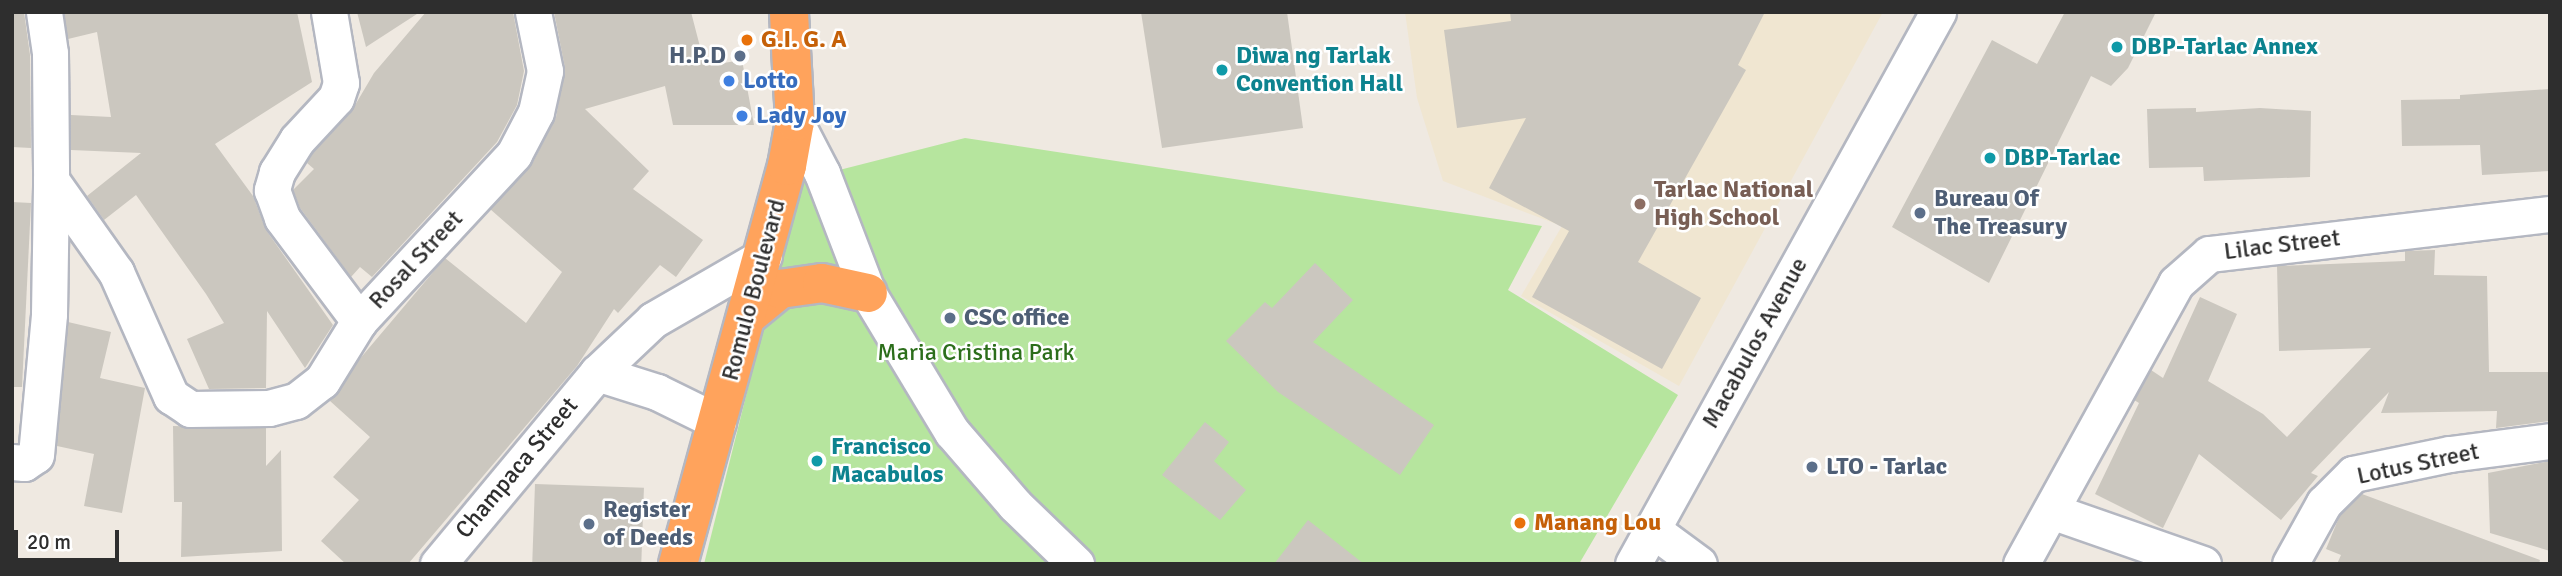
<!DOCTYPE html>
<style>
body{margin:0}
#map{position:relative;width:2562px;height:576px;overflow:hidden;background:#efe9e1;font-family:Signika,sans-serif}
div>[style]{position:absolute}
.education>*{inset:0;background:#f0e6d1}
.green>*{inset:0;background:#b6e59e}
.building>*{inset:0;background:#cbc7bf;transform-origin:0 0}
.roads{filter:drop-shadow(2px 0 #b4b7c1) drop-shadow(-2px 0 #b4b7c1) drop-shadow(0 2px #b4b7c1) drop-shadow(0 -2px #b4b7c1)}
.minor>*{height:35px;margin:-17.5px;padding:0 17.5px;transform-origin:17.5px;border-radius:17.5px;background:#fff}
.highway>*{height:38px;margin:-19px;padding:0 19px;transform-origin:19px;border-radius:19px;background:#ffa35c}
.dots>*{width:19px;height:19px;translate:-50% -50%;box-sizing:border-box;border:4px solid #fff;border-radius:50%}
span{translate:-50% -50%;white-space:nowrap;text-align:center;line-height:1.15;-webkit-text-stroke:5px #fff;paint-order:stroke}
.food-label{font-size:24px;color:#c56008;font-weight:700}
.left{translate:0 -50%;text-align:left}
.culture-label{font-size:24px;color:#0d838f;font-weight:700}
.service-label{font-size:24px;color:#4e5e75;font-weight:700}
.right{translate:-100% -50%;text-align:right}
.shop-label{font-size:24px;color:#366cbe;font-weight:700}
.education-label{font-size:24px;color:#785e54;font-weight:700}
.street-label{font-size:24px;color:#2e2e2e}
.park-label{font-size:24px;color:#2c6e1b}
.frame{position:absolute;inset:0;border:14px solid #2e2e2e;pointer-events:none}
.scale{position:absolute;left:14px;top:530px;width:105px;height:32px;box-sizing:border-box;border:4px solid #2e2e2e;border-top:0;padding-left:9px;font-size:21px;line-height:24px;white-space:nowrap;color:#2e2e2e;-webkit-text-stroke:5px #fff;paint-order:stroke}
</style>
<div id="map">
<div class="education">
<i style="clip-path:polygon(1405px 12px,1883px 12px,1679px 386px,1521px 296px,1562px 226px,1443px 181px,1417px 98px)"></i>
</div>
<div class="green">
<i style="clip-path:polygon(965px 138px,1542px 226px,1508px 290px,1678px 395px,1579px 564px,704px 564px,800px 180px)"></i>
</div>
<div class="building">
<i style="clip-path:polygon(12px 12px,24px 12px,30px 55px,31px 148px,12px 147px)"></i>
<i style="clip-path:polygon(64px 12px,297px 12px,312px 82px,215px 144px,253px 196px,266px 230px,333px 325px,305px 368px,267px 311px,266px 388px,209px 389px,187px 339px,224px 323px,206px 294px,136px 195px,104px 220px,87px 196px,141px 153px,71px 150px,71px 115px,111px 117px,97px 32px,68px 39px)"></i>
<i style="clip-path:polygon(357px 12px,420px 12px,366px 47px)"></i>
<i style="clip-path:polygon(426px 12px,513px 12px,524px 71px,517px 105px,497px 142px,372px 277px,360px 267px,351px 277px,300px 208px,293px 190px,314px 169px,307px 163px,313px 152px,351px 112px,374px 73px)"></i>
<i style="clip-path:polygon(554px 12px,691px 12px,705px 66px,742px 60px,754px 125px,673px 125px,665px 86px,585px 109px,649px 171px,633px 189px,703px 240px,676px 277px,660px 265px,618px 313px,614px 309px,577px 366px,408px 564px,346px 564px,321px 541px,359px 500px,333px 477px,370px 437px,330px 401px,358px 361px,445px 258px,526px 323px,562px 272px,490px 209px,532px 164px,556px 117px,565px 68px)"></i>
<i style="clip-path:polygon(1141px 12px,1287px 12px,1303px 128px,1162px 148px)"></i>
<i style="clip-path:polygon(1510px 12px,1765px 12px,1738px 65px,1746px 70px,1638px 262px,1701px 298px,1662px 369px,1532px 297px,1569px 231px,1489px 188px,1526px 118px,1457px 128px,1444px 30px,1511px 21px)"></i>
<i style="clip-path:polygon(2065px 12px,2156px 12px,2128px 68px,2111px 86px,2091px 76px,1989px 283px,1892px 227px,1992px 40px,2037px 64px)"></i>
<i style="clip-path:polygon(2550px 89px,2550px 171px,2482px 175px,2480px 145px,2402px 146px,2401px 100px,2460px 99px,2460px 95px)"></i>
<i style="clip-path:polygon(2196px 108px,2196px 112px,2260px 108px,2311px 111px,2310px 177px,2204px 181px,2203px 167px,2149px 168px,2147px 109px)"></i>
<i style="clip-path:polygon(12px 202px,31px 203px,22px 387px,12px 387px)"></i>
<i style="clip-path:polygon(2435px 250px,2434px 275px,2487px 276px,2489px 372px,2550px 372px,2550px 421px,2496px 428px,2497px 411px,2381px 413px,2389px 392px,2311px 473px,2318px 476px,2281px 520px,2199px 454px,2163px 528px,2095px 494px,2139px 403px,2134px 400px,2151px 370px,2163px 378px,2200px 297px,2237px 314px,2208px 381px,2263px 414px,2287px 437px,2371px 348px,2279px 351px,2277px 266px,2405px 261px,2405px 251px)"></i>
<i style="clip-path:polygon(1315px 263px,1353px 300px,1313px 342px,1434px 425px,1400px 475px,1278px 392px,1226px 341px,1265px 302px,1272px 308px)"></i>
<i style="clip-path:polygon(68px 322px,111px 332px,100px 378px,145px 388px,122px 513px,84px 506px,94px 454px,57px 446px)"></i>
<i style="clip-path:polygon(1205px 422px,1229px 442px,1214px 461px,1246px 490px,1220px 520px,1162px 475px)"></i>
<i style="clip-path:polygon(173px 426px,266px 428px,266px 466px,281px 450px,282px 551px,181px 557px,182px 502px,174px 502px)"></i>
<i style="clip-path:polygon(2550px 461px,2550px 551px,2490px 533px,2488px 473px)"></i>
<i style="left:535px;top:484px;width:109px;height:80px;rotate:2deg"></i>
<i style="clip-path:polygon(2362px 494px,2540px 560px,2539px 564px,2337px 564px,2341px 555px,2326px 549px,2340px 515px)"></i>
<i style="clip-path:polygon(1308px 520px,1364px 564px,1274px 564px)"></i>
</div>
<div class="roads">
<div class="minor">
<i style="left:44px;top:12px;width:41px;rotate:81.7deg"></i>
<i style="left:50px;top:53px;width:127px;rotate:89.5deg"></i>
<i style="left:51px;top:180px;width:113px;rotate:54.8deg"></i>
<i style="left:116px;top:272px;width:136px;rotate:66.1deg"></i>
<i style="left:171px;top:396px;width:23px;rotate:34deg"></i>
<i style="left:190px;top:409px;width:79px;rotate:-0.7deg"></i>
<i style="left:269px;top:408px;width:28px;rotate:-15deg"></i>
<i style="left:296px;top:401px;width:33px;rotate:-38deg"></i>
<i style="left:322px;top:381px;width:70px;rotate:-58.3deg"></i>
<i style="left:359px;top:321px;width:228px;rotate:-47.1deg"></i>
<i style="left:514px;top:154px;width:47px;rotate:-62.4deg"></i>
<i style="left:536px;top:112px;width:42px;rotate:-77.6deg"></i>
<i style="left:545px;top:71px;width:60px;rotate:-101.5deg"></i>
<i style="left:329px;top:12px;width:72px;rotate:80.4deg"></i>
<i style="left:341px;top:83px;width:16px;rotate:108deg"></i>
<i style="left:336px;top:98px;width:57px;rotate:132.9deg"></i>
<i style="left:297px;top:140px;width:38px;rotate:122deg"></i>
<i style="left:277px;top:172px;width:19px;rotate:106deg"></i>
<i style="left:272px;top:190px;width:30px;rotate:70deg"></i>
<i style="left:282px;top:218px;width:129px;rotate:53.2deg"></i>
<i style="left:795px;top:121px;width:59px;rotate:62.6deg"></i>
<i style="left:822px;top:173px;width:129px;rotate:69deg"></i>
<i style="left:868px;top:293px;width:162px;rotate:58.9deg"></i>
<i style="left:952px;top:432px;width:96px;rotate:49.2deg"></i>
<i style="left:1015px;top:505px;width:85px;rotate:44deg"></i>
<i style="left:597px;top:373px;width:63px;rotate:17.6deg"></i>
<i style="left:657px;top:392px;width:68px;rotate:26.2deg"></i>
<i style="left:12px;top:462px;width:12px;rotate:5deg"></i>
<i style="left:24px;top:463px;width:14px;rotate:-34deg"></i>
<i style="left:36px;top:455px;width:142px;rotate:-84.7deg"></i>
<i style="left:49px;top:314px;width:134px;rotate:-89.1deg"></i>
<i style="left:2051px;top:511px;width:161px;rotate:19.2deg"></i>
<i style="left:1653px;top:530px;width:57px;rotate:36.5deg"></i>
<i style="left:438px;top:564px;width:249px;rotate:-50.2deg"></i>
<i style="left:597px;top:373px;width:77px;rotate:-43.4deg"></i>
<i style="left:653px;top:320px;width:128px;rotate:-30deg"></i>
<i style="left:1633px;top:564px;width:631px;rotate:-61.08deg"></i>
<i style="left:2021px;top:564px;width:321px;rotate:-61.1deg"></i>
<i style="left:2176px;top:283px;width:44px;rotate:-41.3deg"></i>
<i style="left:2209px;top:254px;width:343px;rotate:-6.7deg"></i>
<i style="left:2290px;top:564px;width:70px;rotate:-60.9deg"></i>
<i style="left:2324px;top:503px;width:41px;rotate:-45deg"></i>
<i style="left:2353px;top:474px;width:99px;rotate:-11.7deg"></i>
<i style="left:2450px;top:454px;width:101px;rotate:-7.4deg"></i>
</div>
<div class="highway">
<i style="left:747px;top:316px;width:43px;rotate:-39.3deg"></i>
<i style="left:780px;top:289px;width:42px;rotate:-8.1deg"></i>
<i style="left:822px;top:283px;width:47px;rotate:12.3deg"></i>
<i style="left:678px;top:564px;width:413px;rotate:-74.7deg"></i>
<i style="left:787px;top:166px;width:46px;rotate:-79.9deg"></i>
<i style="left:795px;top:121px;width:109px;rotate:-93.2deg"></i>
</div>
</div>
<div class="dots">
<i style="left:747px;top:40px;background:#e8710a"></i>
<i style="left:2117px;top:47px;background:#0f9aa8"></i>
<i style="left:740px;top:56px;background:#5c6f8a"></i>
<i style="left:1222px;top:70px;background:#0f9aa8"></i>
<i style="left:729px;top:81px;background:#3f7fe0"></i>
<i style="left:742px;top:116px;background:#3f7fe0"></i>
<i style="left:1990px;top:158px;background:#0f9aa8"></i>
<i style="left:1640px;top:204px;background:#8d6e63"></i>
<i style="left:1920px;top:213px;background:#5c6f8a"></i>
<i style="left:950px;top:318px;background:#5c6f8a"></i>
<i style="left:817px;top:461px;background:#0f9aa8"></i>
<i style="left:1812px;top:467px;background:#5c6f8a"></i>
<i style="left:1520px;top:523px;background:#e8710a"></i>
<i style="left:589px;top:524px;background:#5c6f8a"></i>
</div>
<div class="food-label">
<span class="left" style="left:761px;top:40px">G.I. G. A</span>
<span class="left" style="left:1534px;top:523px">Manang Lou</span>
</div>
<div class="culture-label">
<span class="left" style="left:2131px;top:47px">DBP-Tarlac Annex</span>
<span class="left" style="left:1236px;top:70px">Diwa ng Tarlak<br>Convention Hall</span>
<span class="left" style="left:2004px;top:158px">DBP-Tarlac</span>
<span class="left" style="left:831px;top:461px">Francisco<br>Macabulos</span>
</div>
<div class="service-label">
<span class="right" style="left:726px;top:56px">H.P.D</span>
<span class="left" style="left:1934px;top:213px">Bureau Of<br>The Treasury</span>
<span class="left" style="left:964px;top:318px">CSC office</span>
<span class="left" style="left:1826px;top:467px">LTO - Tarlac</span>
<span class="left" style="left:603px;top:524px">Register<br>of Deeds</span>
</div>
<div class="shop-label">
<span class="left" style="left:743px;top:81px">Lotto</span>
<span class="left" style="left:756px;top:116px">Lady Joy</span>
</div>
<div class="education-label">
<span class="left" style="left:1654px;top:204px">Tarlac National<br>High School</span>
</div>
<div class="street-label">
<span style="left:2282px;top:245px;rotate:-7deg">Lilac Street</span>
<span style="left:416px;top:260px;rotate:-47deg">Rosal Street</span>
<span style="left:754px;top:290px;rotate:-75deg">Romulo Boulevard</span>
<span style="left:1755px;top:343px;rotate:-61deg">Macabulos Avenue</span>
<span style="left:2418px;top:464px;rotate:-12deg">Lotus Street</span>
<span style="left:517px;top:468px;rotate:-50deg">Champaca Street</span>
</div>
<div class="park-label">
<span style="left:976px;top:353px">Maria Cristina Park</span>
</div>
<div class="frame"></div>
<div class="scale">20 m</div>
</div>
